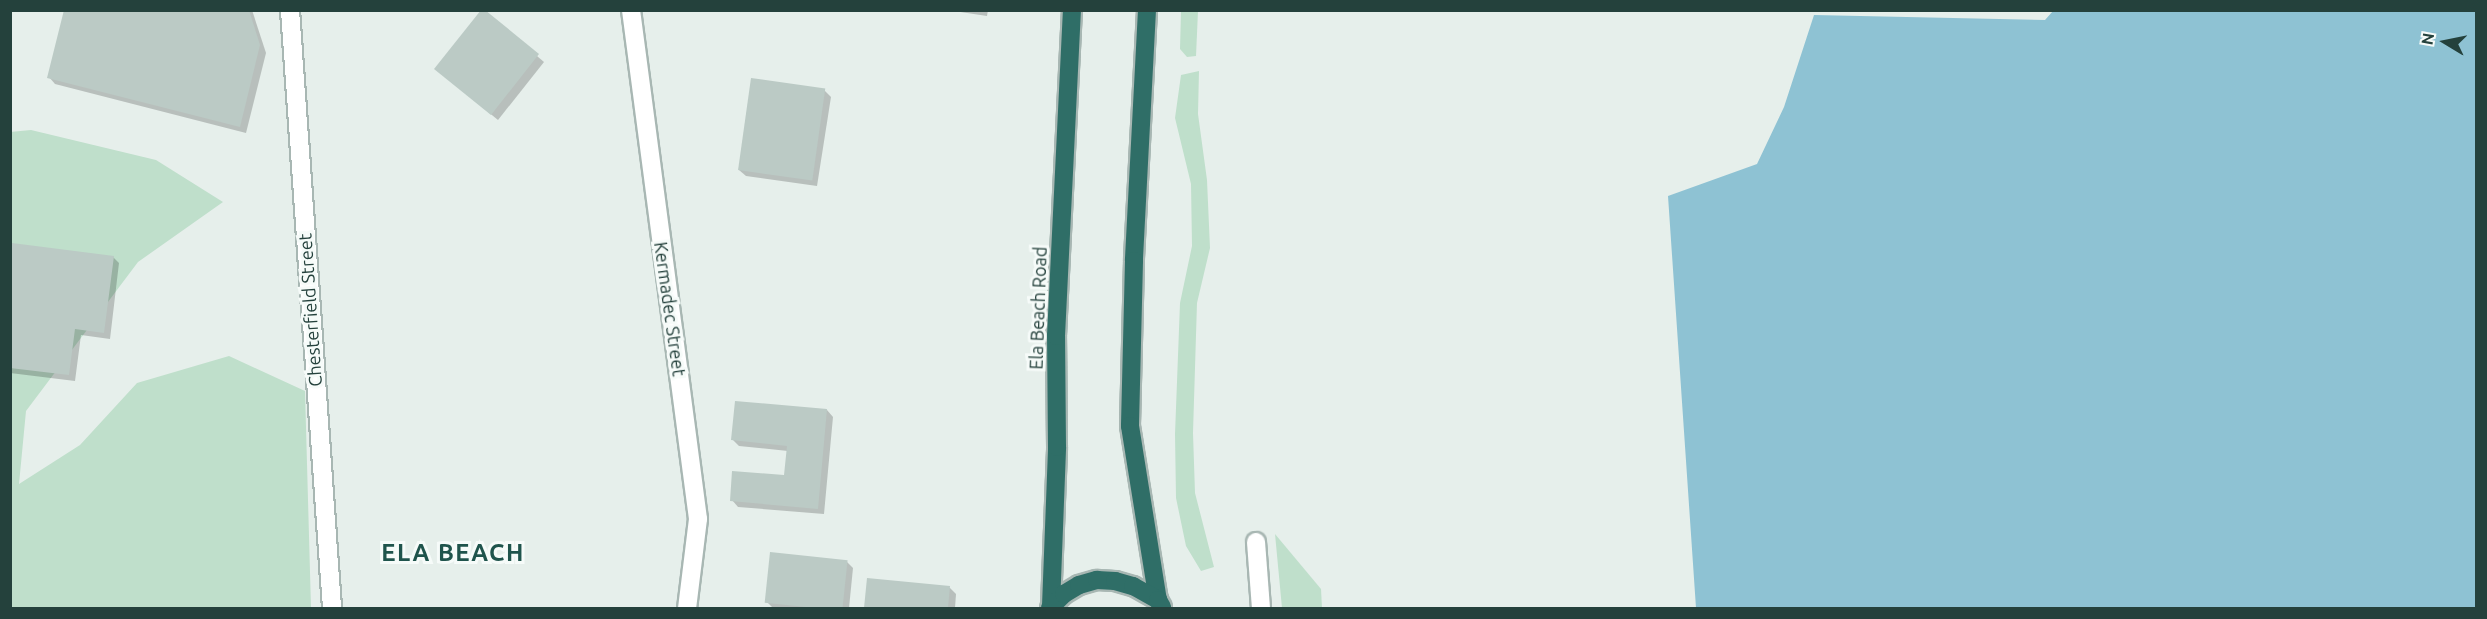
<!DOCTYPE html>
<style>
body{margin:0}
#map{position:relative;width:2487px;height:619px;overflow:hidden;background:#e6efeb;font-family:Ubuntu,sans-serif}
div>[style]{position:absolute}
.green>*{inset:0;background:#bfdfcb}
.water>*{inset:0;background:#8ec2d3}
.shadow>*{inset:0;background:#0003}
.building>*{inset:0;background:#bbcac5;transform-origin:0 0}
.roads{filter:drop-shadow(2px 0 #a8b7b3) drop-shadow(-2px 0 #a8b7b3) drop-shadow(0 2px #a8b7b3) drop-shadow(0 -2px #a8b7b3)}
.minor>*{height:18px;margin:-9px;padding:0 9px;transform-origin:9px;border-radius:9px;background:#fff}
.highway>*{height:18px;margin:-9px;padding:0 9px;transform-origin:9px;border-radius:9px;background:#2f6e67}
span{translate:-50% -50%;white-space:nowrap;text-align:center;line-height:1.15;-webkit-text-stroke:6px #f6fbf9;paint-order:stroke}
.street-label{font-size:18px;color:#24413c}
.district-label{font-size:24px;color:#1f544c;font-weight:700;letter-spacing:1.5px}
.frame{position:absolute;inset:0;border:12px solid #24413c;pointer-events:none}
.north{position:absolute;left:2415px;top:12px;width:60px;height:60px;-webkit-text-stroke:4px #f6fbf9;paint-order:stroke;rotate:280deg;font-size:16px;font-weight:700;line-height:24px;text-align:center;color:#24413c}
.north::after{content:'';display:block;margin:auto;width:21px;height:27px;background:#24413c;clip-path:polygon(50% 0,100% 100%,50% 72%,0 100%)}
</style>
<div id="map">
<div class="green">
<i style="clip-path:polygon(1181px 11px,1198px 11px,1196px 56px,1187px 57px,1180px 49px)"></i>
<i style="clip-path:polygon(1199px 71px,1198px 114px,1207px 180px,1210px 248px,1197px 303px,1193px 433px,1195px 493px,1214px 567px,1201px 571px,1186px 546px,1176px 498px,1175px 434px,1180px 303px,1192px 246px,1191px 184px,1175px 118px,1181px 75px)"></i>
<i style="clip-path:polygon(31px 130px,156px 160px,223px 202px,138px 262px,26px 411px,19px 484px,80px 445px,137px 383px,229px 356px,305px 391px,311px 608px,11px 608px,10px 132px)"></i>
<i style="clip-path:polygon(1275px 534px,1321px 589px,1322px 608px,1282px 608px)"></i>
</div>
<div class="water">
<i style="clip-path:polygon(2053px 11px,2476px 11px,2476px 608px,1696px 608px,1668px 196px,1757px 164px,1784px 107px,1814px 15px,2045px 20px)"></i>
</div>
<div class="shadow">
<i style="clip-path:polygon(66px 10px,252px 10px,266px 53px,246px 133px,55px 84px,49px 77px)"></i>
<i style="clip-path:polygon(483px 10px,544px 62px,498px 120px,443px 75px)"></i>
<i style="clip-path:polygon(947px 10px,988px 10px,987px 16px)"></i>
<i style="clip-path:polygon(824px 90px,831px 97px,817px 186px,746px 176px,739px 170px)"></i>
<i style="clip-path:polygon(14px 245px,113px 257px,119px 263px,110px 339px,81px 335px,75px 381px,10px 373px,10px 271px)"></i>
<i style="clip-path:polygon(827px 410px,833px 417px,824px 514px,738px 507px,732px 500px,786px 477px,788px 451px,739px 446px,733px 440px)"></i>
<i style="clip-path:polygon(847px 562px,853px 568px,849px 608px,773px 608px,767px 602px)"></i>
<i style="clip-path:polygon(868px 580px,950px 588px,956px 594px,955px 608px,865px 608px)"></i>
</div>
<div class="building">
<i style="clip-path:polygon(64px 10px,249px 10px,260px 45px,240px 127px,47px 78px)"></i>
<i style="clip-path:polygon(481px 10px,485px 10px,539px 54px,491px 115px,434px 69px)"></i>
<i style="left:751px;top:78px;width:75px;height:93px;rotate:8deg"></i>
<i style="clip-path:polygon(12px 243px,114px 256px,104px 333px,75px 329px,69px 375px,10px 368px)"></i>
<i style="clip-path:polygon(735px 401px,827px 409px,818px 509px,730px 501px,732px 471px,784px 475px,787px 446px,731px 440px)"></i>
<i style="left:770px;top:552px;width:78px;height:51px;rotate:6deg"></i>
<i style="clip-path:polygon(867px 578px,950px 586px,948px 608px,864px 608px)"></i>
</div>
<div class="roads">
<div class="minor">
<i style="left:290px;top:10px;width:599px;rotate:85.98deg"></i>
<i style="left:631px;top:10px;width:513px;rotate:82.5deg"></i>
<i style="left:698px;top:519px;width:90px;rotate:97deg"></i>
<i style="left:1256px;top:542px;width:66px;rotate:85.7deg"></i>
</div>
<div class="highway">
<i style="left:1147px;top:10px;width:251px;rotate:93deg"></i>
<i style="left:1134px;top:261px;width:165px;rotate:91.4deg"></i>
<i style="left:1130px;top:426px;width:176px;rotate:80.9deg"></i>
<i style="left:1051px;top:606px;width:159px;rotate:-87.8deg"></i>
<i style="left:1057px;top:447px;width:111px;rotate:-90.5deg"></i>
<i style="left:1056px;top:336px;width:326px;rotate:-87.2deg"></i>
<i style="left:1050px;top:608px;width:20px;rotate:-45deg"></i>
<i style="left:1064px;top:594px;width:17px;rotate:-31deg"></i>
<i style="left:1079px;top:585px;width:19px;rotate:-16deg"></i>
<i style="left:1097px;top:580px;width:18px;rotate:3deg"></i>
<i style="left:1115px;top:581px;width:19px;rotate:16deg"></i>
<i style="left:1133px;top:586px;width:29px;rotate:29deg"></i>
<i style="left:1158px;top:600px;width:8px;rotate:60deg"></i>
</div>
</div>
<div class="street-label">
<span style="left:1038px;top:308px;rotate:-88deg">Ela Beach Road</span>
<span style="left:670px;top:309px;rotate:82deg">Kermadec Street</span>
<span style="left:310px;top:310px;rotate:-94deg">Chesterfield Street</span>
</div>
<div class="district-label">
<span style="left:453px;top:553px">ELA BEACH</span>
</div>
<div class="frame"></div>
<div class="north">N</div>
</div>
